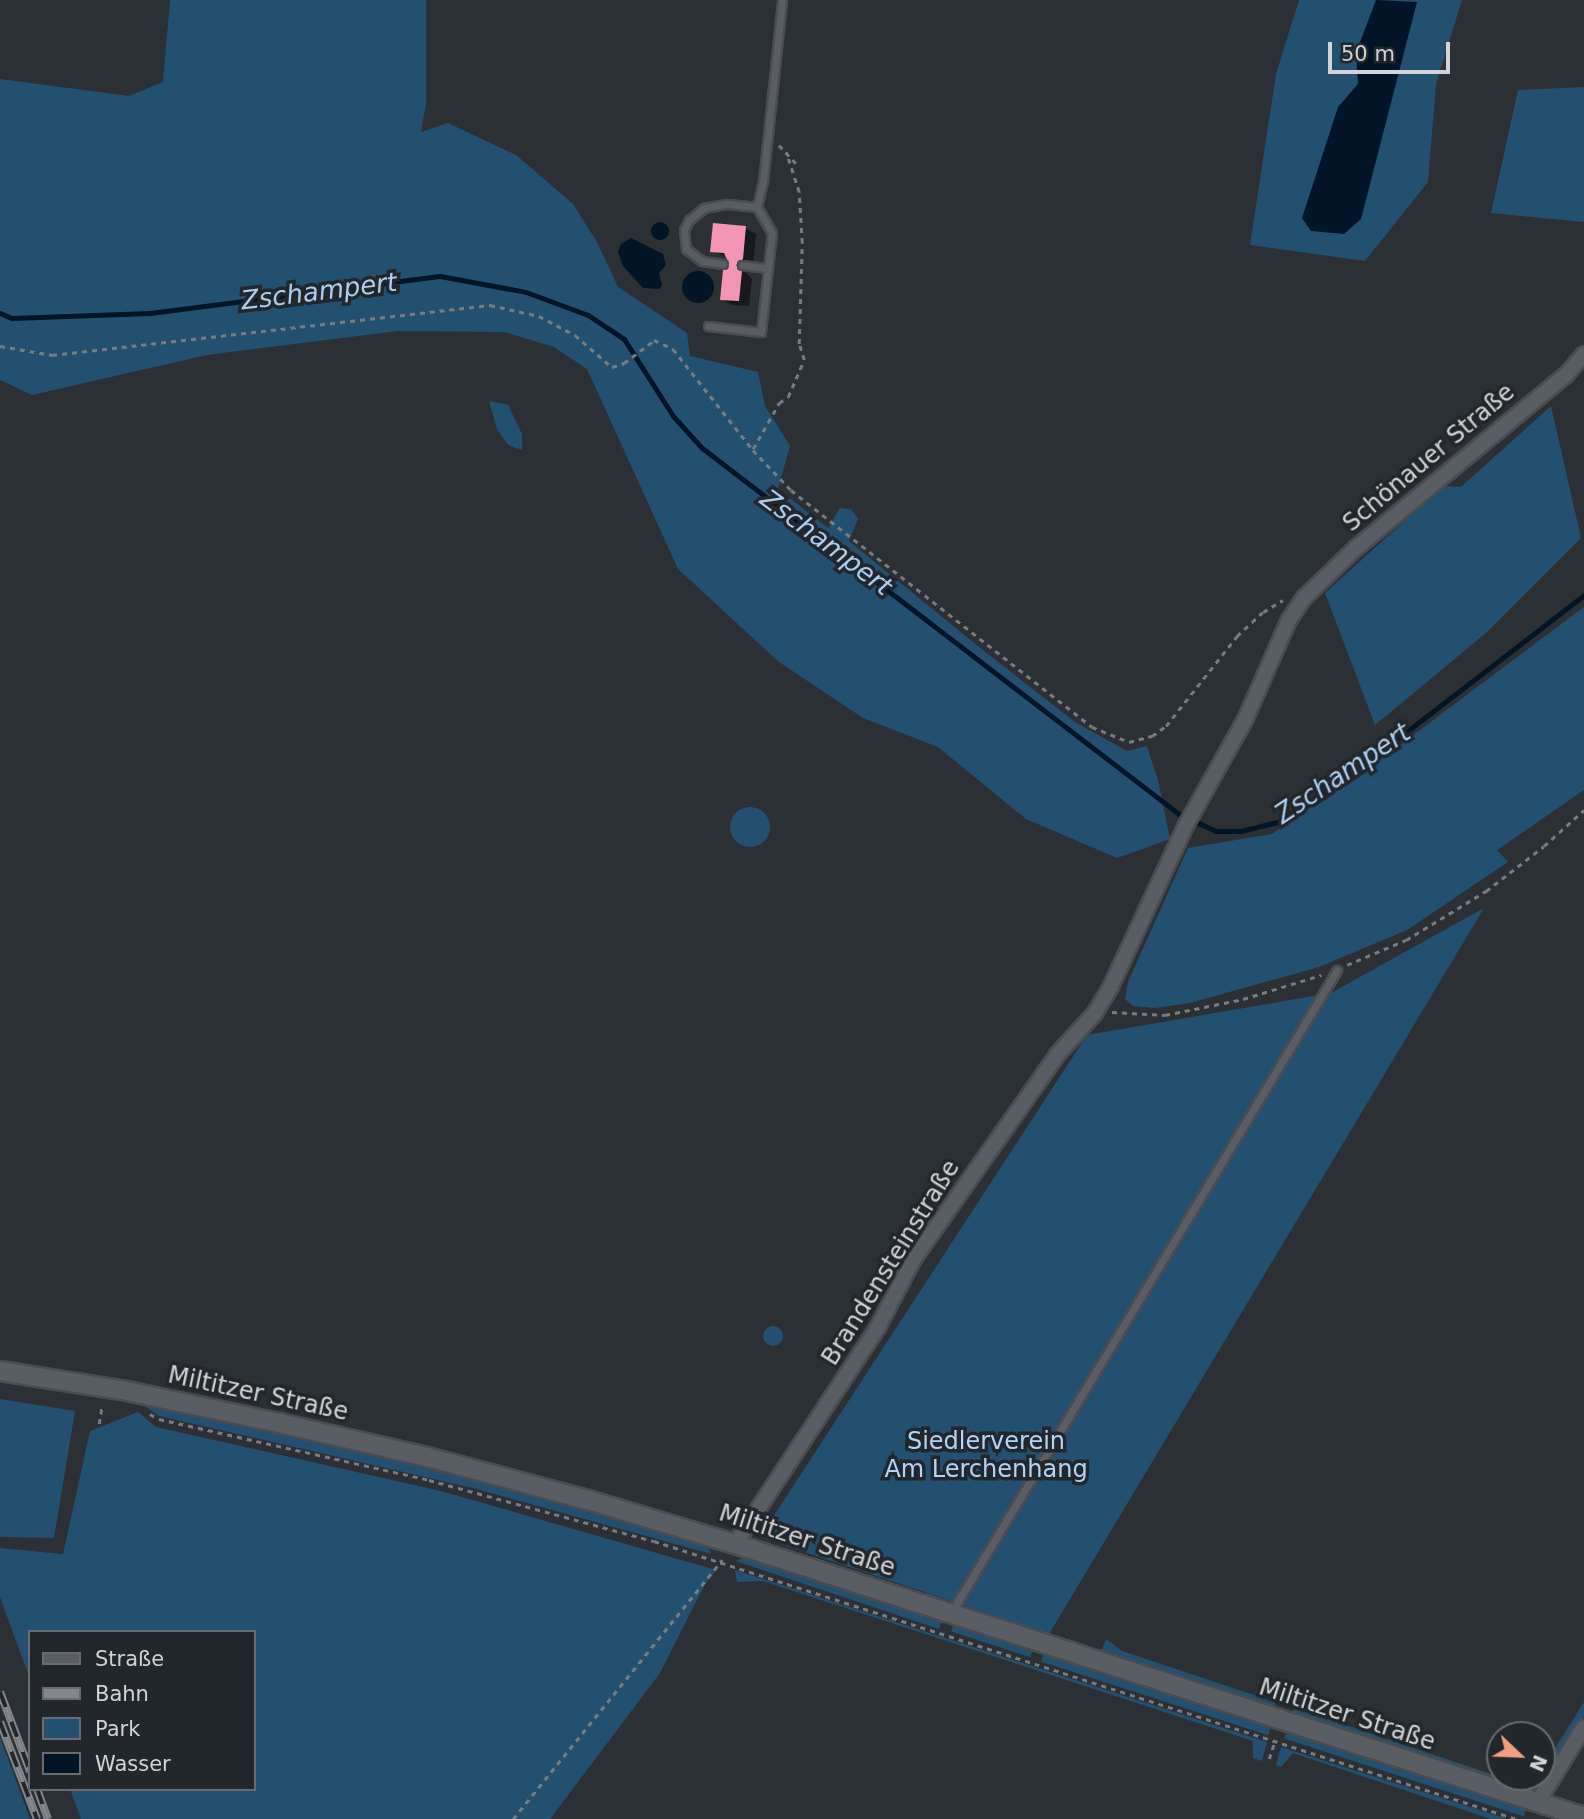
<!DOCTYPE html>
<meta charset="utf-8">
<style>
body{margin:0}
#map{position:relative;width:1584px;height:1819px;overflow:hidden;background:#2b3035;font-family:"DejaVu Sans",sans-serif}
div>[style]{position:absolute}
.green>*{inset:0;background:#245070;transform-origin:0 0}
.round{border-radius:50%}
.water>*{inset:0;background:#011527}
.shadow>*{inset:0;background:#0007}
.stream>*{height:5px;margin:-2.5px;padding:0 2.5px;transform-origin:2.5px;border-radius:2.5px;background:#011527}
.building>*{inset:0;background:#f396b5}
.path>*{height:2.5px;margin-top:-1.25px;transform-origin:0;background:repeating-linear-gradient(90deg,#787c80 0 5px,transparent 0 10px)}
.roads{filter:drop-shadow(2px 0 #494d50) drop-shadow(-2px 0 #494d50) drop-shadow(0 2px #494d50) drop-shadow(0 -2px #494d50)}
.service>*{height:7px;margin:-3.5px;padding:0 3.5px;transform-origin:3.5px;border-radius:3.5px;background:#585e63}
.minor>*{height:14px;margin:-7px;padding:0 7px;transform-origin:7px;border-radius:7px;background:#585e63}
.tertiary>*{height:18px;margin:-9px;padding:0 9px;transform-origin:9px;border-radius:9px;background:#585e63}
.rail>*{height:8px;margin-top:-4px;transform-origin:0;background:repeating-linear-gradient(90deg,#22272b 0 16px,#83878b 0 32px);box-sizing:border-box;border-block:2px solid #83878b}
span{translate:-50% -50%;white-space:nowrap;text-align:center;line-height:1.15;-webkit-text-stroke:7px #22272b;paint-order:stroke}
.street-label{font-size:24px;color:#d1d4d7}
.park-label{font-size:24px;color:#b1d6f5}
.water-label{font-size:26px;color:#accfef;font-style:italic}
.legend{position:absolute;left:28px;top:1630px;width:228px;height:161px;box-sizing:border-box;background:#22272b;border:2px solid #686c70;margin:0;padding:9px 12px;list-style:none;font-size:21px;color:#d1d4d7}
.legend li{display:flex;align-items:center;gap:14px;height:35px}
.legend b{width:35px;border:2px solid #686c70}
.north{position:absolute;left:1486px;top:1721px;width:70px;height:70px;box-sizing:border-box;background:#22272b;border:2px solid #686c70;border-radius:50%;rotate:113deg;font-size:19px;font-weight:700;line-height:28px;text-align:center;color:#d1d4d7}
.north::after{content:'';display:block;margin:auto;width:24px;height:32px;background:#f3a081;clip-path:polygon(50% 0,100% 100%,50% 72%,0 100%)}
.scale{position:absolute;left:1328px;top:42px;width:122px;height:32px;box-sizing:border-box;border:4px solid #d1d4d7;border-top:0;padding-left:9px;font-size:21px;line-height:24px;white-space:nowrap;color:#d1d4d7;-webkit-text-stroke:5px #22272b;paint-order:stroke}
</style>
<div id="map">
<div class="green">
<i style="clip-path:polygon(170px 0,426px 0,426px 104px,421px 132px,448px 123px,516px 155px,573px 204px,597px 242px,618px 287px,687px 333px,690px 356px,758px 372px,765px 406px,790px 446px,778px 489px,828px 528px,840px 508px,851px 509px,858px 519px,849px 541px,979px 647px,1075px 722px,1127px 751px,1147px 746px,1158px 780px,1170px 839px,1117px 858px,1026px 819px,938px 747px,863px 718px,779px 662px,678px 569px,587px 369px,554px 347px,505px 332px,398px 331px,207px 355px,32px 395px,0 380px,0 79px,129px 96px,163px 82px)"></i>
<i style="clip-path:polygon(1299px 0,1462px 0,1436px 84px,1428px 182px,1365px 261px,1250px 245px,1276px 74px)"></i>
<i style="clip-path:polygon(1584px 87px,1584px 222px,1491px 213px,1518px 90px)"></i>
<i style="clip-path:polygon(489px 401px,508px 405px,522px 434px,522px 450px,508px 445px,497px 429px)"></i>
<i style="clip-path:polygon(1551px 406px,1581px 538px,1487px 632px,1375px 725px,1325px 593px,1443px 486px,1461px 487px)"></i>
<i style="clip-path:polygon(1584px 607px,1584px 790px,1497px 850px,1508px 862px,1407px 930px,1319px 967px,1190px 1003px,1155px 1008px,1133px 1006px,1125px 999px,1128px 982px,1188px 848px,1272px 834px,1380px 760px)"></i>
<i class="round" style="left:730px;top:807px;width:40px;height:40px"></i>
<i style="clip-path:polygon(1484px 908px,1049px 1634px,760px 1537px,1087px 1035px,1331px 993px)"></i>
<i class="round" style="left:763px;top:1326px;width:20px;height:20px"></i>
<i style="clip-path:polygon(0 1399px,75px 1411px,54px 1538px,0 1537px)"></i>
<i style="clip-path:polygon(139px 1402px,521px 1490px,700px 1541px,708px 1546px,711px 1554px,473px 1488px,159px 1416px)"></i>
<i style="clip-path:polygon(138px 1412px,156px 1427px,441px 1491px,716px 1570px,704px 1586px,660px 1673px,550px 1819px,81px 1819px,70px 1789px,254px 1789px,254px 1632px,30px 1632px,30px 1679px,0 1597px,0 1548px,63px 1554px,90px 1431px)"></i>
<i style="clip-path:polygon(742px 1558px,753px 1558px,943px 1618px,939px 1629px,736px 1561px)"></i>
<i style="clip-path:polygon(735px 1570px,1267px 1742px,1262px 1761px,1253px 1758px,1253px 1741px,763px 1581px,737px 1582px)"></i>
<i style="left:954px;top:1623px;width:83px;height:9px;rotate:18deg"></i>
<i style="clip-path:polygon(1106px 1639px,1122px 1651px,1272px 1701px,1282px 1692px,1274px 1708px,1101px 1652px)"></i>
<i style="left:1044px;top:1652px;width:239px;height:10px;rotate:18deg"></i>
<i style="clip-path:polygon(1298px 1697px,1302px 1702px,1301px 1710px,1500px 1777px,1523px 1780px,1542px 1777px,1542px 1769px,1584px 1702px,1584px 1716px,1544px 1780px,1530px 1789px,1504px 1784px,1292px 1714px)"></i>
<i style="left:1287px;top:1730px;width:252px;height:9px;rotate:18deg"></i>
<i style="clip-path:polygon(0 1737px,30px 1819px,0 1819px)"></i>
<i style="clip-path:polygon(1281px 1747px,1508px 1819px,1491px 1819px,1293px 1753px,1281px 1767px,1276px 1765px)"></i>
</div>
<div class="water">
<i style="clip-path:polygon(1376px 0,1417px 2px,1361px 219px,1344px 234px,1311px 231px,1302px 218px,1338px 107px,1358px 84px,1356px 53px)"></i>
<i class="round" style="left:651px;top:222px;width:18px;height:18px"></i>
<i style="clip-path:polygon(631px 238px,663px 254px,666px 265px,659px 273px,662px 286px,659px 289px,643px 288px,623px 266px,618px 252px,621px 244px)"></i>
<i class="round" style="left:682px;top:271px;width:32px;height:32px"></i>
</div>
<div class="shadow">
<i style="clip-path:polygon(745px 228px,756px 234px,753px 265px,745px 272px,752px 279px,749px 306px,732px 305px,722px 299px,731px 265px,728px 257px,712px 251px)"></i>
</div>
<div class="stream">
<i style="left:0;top:313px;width:13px;rotate:23deg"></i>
<i style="left:12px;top:318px;width:138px;rotate:-2.1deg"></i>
<i style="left:150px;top:313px;width:292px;rotate:-7.3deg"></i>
<i style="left:440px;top:276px;width:87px;rotate:10.5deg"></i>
<i style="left:526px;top:292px;width:66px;rotate:20.4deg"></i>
<i style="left:588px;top:315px;width:43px;rotate:33.7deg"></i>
<i style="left:624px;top:339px;width:91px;rotate:57.5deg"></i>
<i style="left:673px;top:416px;width:43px;rotate:47.8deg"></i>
<i style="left:702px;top:448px;width:601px;rotate:37.5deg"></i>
<i style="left:1179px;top:814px;width:41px;rotate:24.7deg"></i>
<i style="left:1216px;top:831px;width:25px"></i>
<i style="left:1241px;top:831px;width:38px;rotate:-14deg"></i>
<i style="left:1278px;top:822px;width:85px;rotate:-32.9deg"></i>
<i style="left:1349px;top:776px;width:297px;rotate:-37.6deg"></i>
</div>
<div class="building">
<i style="clip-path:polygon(713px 223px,746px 226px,743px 259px,736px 265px,742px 271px,739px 301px,720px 300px,723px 270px,729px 264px,724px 253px,710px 252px)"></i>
</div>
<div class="path">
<i style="left:779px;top:145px;width:26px;rotate:47deg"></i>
<i style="left:0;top:346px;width:53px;rotate:9.8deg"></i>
<i style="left:52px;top:355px;width:441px;rotate:-6.5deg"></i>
<i style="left:490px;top:305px;width:50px;rotate:12.7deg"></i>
<i style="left:539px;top:316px;width:41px;rotate:27.8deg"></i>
<i style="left:575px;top:335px;width:49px;rotate:40.9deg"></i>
<i style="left:612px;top:367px;width:13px;rotate:-18deg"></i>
<i style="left:624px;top:363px;width:38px;rotate:-37deg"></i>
<i style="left:654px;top:340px;width:21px;rotate:25deg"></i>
<i style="left:673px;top:349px;width:129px;rotate:51.6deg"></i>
<i style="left:753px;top:450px;width:55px;rotate:46.5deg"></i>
<i style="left:791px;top:490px;width:383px;rotate:38.2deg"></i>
<i style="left:1092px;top:727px;width:40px;rotate:22deg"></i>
<i style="left:1129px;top:742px;width:24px;rotate:-15deg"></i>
<i style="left:1152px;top:736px;width:17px;rotate:-36deg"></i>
<i style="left:1166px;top:726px;width:115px;rotate:-51.7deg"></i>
<i style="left:1237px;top:636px;width:35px;rotate:-43deg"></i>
<i style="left:1263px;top:612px;width:23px;rotate:-31deg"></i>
<i style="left:753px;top:449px;width:53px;rotate:-60.5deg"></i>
<i style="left:779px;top:403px;width:11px;rotate:-34deg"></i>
<i style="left:788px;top:397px;width:40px;rotate:-66.6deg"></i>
<i style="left:804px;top:360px;width:17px;rotate:-107deg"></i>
<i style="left:799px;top:344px;width:101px;rotate:-88.3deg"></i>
<i style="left:802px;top:243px;width:51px;rotate:-93.4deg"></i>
<i style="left:799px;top:192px;width:42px;rotate:-108deg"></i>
<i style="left:1347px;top:965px;width:64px;rotate:-23deg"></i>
<i style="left:1406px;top:940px;width:94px;rotate:-31.5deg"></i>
<i style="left:1486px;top:891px;width:73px;rotate:-37.8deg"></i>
<i style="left:1544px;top:846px;width:54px;rotate:-42deg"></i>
<i style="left:1112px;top:1012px;width:53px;rotate:3.2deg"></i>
<i style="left:1165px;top:1015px;width:80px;rotate:-11.6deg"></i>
<i style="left:1243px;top:999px;width:82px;rotate:-17.1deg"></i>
<i style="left:150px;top:1414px;width:10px;rotate:29deg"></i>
<i style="left:159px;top:1419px;width:277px;rotate:12.7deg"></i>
<i style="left:429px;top:1480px;width:233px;rotate:15.2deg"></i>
<i style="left:654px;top:1541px;width:906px;rotate:17.87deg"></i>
<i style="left:99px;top:1424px;width:19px;rotate:-81deg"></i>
<i style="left:1269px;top:1759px;width:20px;rotate:-72deg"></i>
<i style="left:513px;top:1819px;width:333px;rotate:-51.1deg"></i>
</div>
<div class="roads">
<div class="service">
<i style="left:757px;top:207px;width:26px;rotate:-77deg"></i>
<i style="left:763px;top:182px;width:183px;rotate:-84deg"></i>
<i style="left:742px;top:265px;width:26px;rotate:7deg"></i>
<i style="left:708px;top:326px;width:53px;rotate:6.5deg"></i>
<i style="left:761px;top:332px;width:100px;rotate:-83.7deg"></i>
<i style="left:772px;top:233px;width:30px;rotate:-120deg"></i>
<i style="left:757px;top:207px;width:31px;rotate:-174deg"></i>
<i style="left:726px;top:204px;width:22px;rotate:170deg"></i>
<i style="left:704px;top:208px;width:19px;rotate:141deg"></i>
<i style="left:689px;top:220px;width:11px;rotate:117deg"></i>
<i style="left:684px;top:230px;width:19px;rotate:84deg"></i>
<i style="left:686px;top:249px;width:20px;rotate:37deg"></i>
<i style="left:702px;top:261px;width:21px;rotate:8deg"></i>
<i style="left:951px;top:1613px;width:750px;rotate:-59.02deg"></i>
</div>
<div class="minor">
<i style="left:735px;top:1544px;width:260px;rotate:-56.6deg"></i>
<i style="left:878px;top:1327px;width:76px;rotate:-62.4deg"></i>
<i style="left:913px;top:1260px;width:251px;rotate:-54.9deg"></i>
<i style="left:1057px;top:1055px;width:57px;rotate:-47.9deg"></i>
<i style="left:1095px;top:1013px;width:31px;rotate:-59deg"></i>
<i style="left:1111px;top:986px;width:178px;rotate:-65deg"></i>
<i style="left:1186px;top:825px;width:120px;rotate:-60.7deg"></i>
<i style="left:1245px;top:720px;width:109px;rotate:-66.3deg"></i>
<i style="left:1289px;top:620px;width:27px;rotate:-56deg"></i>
<i style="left:1304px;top:598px;width:72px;rotate:-43.9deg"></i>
<i style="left:1356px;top:548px;width:272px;rotate:-39.5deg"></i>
<i style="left:1566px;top:375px;width:28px;rotate:-49deg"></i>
<i style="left:1537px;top:1803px;width:89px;rotate:-58.3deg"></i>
</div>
<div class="tertiary">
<i style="left:0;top:1371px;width:123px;rotate:8.9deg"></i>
<i style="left:122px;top:1390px;width:160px;rotate:11.9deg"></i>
<i style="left:279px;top:1423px;width:152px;rotate:12.9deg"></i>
<i style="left:427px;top:1457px;width:167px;rotate:15deg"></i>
<i style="left:588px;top:1500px;width:153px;rotate:16.7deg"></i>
<i style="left:735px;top:1544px;width:892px;rotate:17.83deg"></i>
</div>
</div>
<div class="rail">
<i style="left:0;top:1692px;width:85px;rotate:69.2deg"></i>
<i style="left:0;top:1722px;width:104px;rotate:69.1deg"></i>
<i style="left:37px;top:1789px;width:32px;rotate:70deg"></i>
</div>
<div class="street-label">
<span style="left:1429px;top:458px;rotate:-40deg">Schönauer Straße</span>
<span style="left:891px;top:1263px;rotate:-58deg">Brandensteinstraße</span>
<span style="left:258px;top:1394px;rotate:12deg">Miltitzer Straße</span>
<span style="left:807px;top:1541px;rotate:18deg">Miltitzer Straße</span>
<span style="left:1347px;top:1715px;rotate:18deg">Miltitzer Straße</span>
</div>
<div class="park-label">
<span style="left:986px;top:1456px">Siedlerverein<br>Am Lerchenhang</span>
</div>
<div class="water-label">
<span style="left:319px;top:292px;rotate:-7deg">Zschampert</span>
<span style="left:826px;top:543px;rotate:37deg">Zschampert</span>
<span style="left:1343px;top:774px;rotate:-34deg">Zschampert</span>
</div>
<ul class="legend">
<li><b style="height:9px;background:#585e63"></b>Straße</li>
<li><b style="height:9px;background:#83878b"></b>Bahn</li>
<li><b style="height:19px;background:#245070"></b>Park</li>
<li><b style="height:19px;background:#011527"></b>Wasser</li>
</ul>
<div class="north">N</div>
<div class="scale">50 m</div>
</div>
